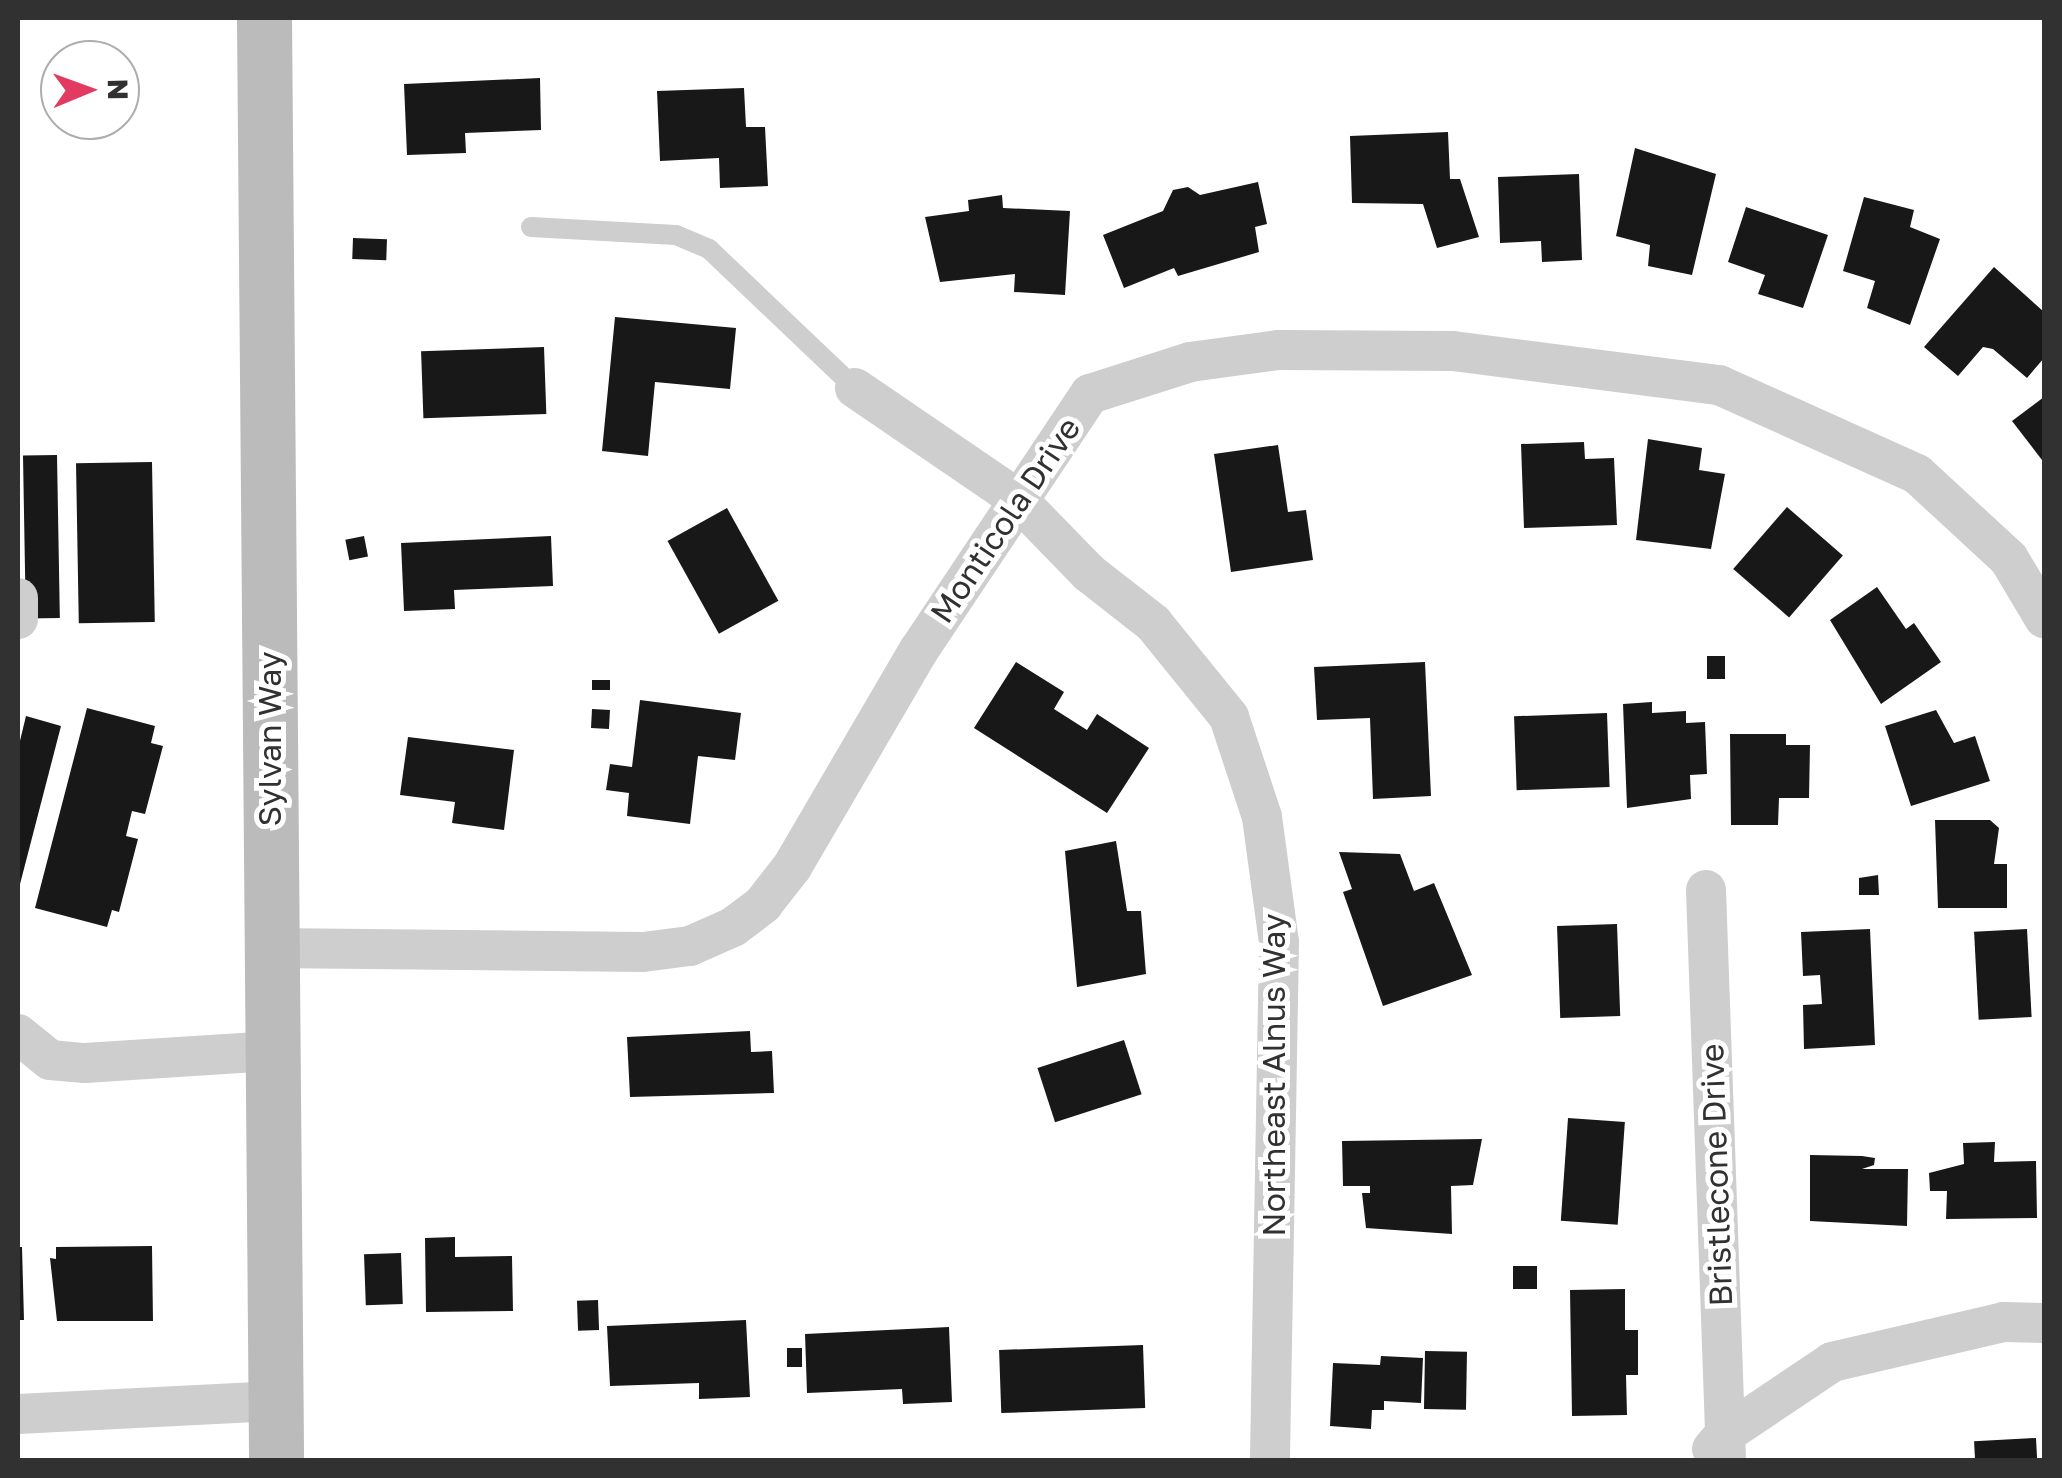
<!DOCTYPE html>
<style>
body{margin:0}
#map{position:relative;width:2062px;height:1478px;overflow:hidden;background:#fff;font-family:"Golos Text",sans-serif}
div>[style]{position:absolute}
.building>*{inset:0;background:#181818;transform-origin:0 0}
.lane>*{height:20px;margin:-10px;padding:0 10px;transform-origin:10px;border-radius:10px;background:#cecece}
.street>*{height:40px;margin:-20px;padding:0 20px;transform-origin:20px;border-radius:20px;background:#cecece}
.secondary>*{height:55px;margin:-27.5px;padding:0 27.5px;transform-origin:27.5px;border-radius:27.5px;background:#bbb}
span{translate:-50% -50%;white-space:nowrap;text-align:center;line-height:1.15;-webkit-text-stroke:10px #fff;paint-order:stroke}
.street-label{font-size:32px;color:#313131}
.frame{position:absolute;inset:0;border:20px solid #313131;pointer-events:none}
.north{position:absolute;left:40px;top:40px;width:100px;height:100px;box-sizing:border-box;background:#fff;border:2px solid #adadad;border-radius:50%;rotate:89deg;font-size:28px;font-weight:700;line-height:40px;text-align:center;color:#313131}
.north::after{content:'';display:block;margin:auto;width:35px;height:45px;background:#e23a60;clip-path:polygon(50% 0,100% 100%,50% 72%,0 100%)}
</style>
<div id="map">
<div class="building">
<i style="clip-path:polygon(540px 78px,541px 130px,465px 133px,466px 153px,407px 155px,404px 84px)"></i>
<i style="clip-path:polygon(744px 88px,746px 127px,765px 127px,768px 186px,720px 188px,719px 158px,660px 161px,657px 91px)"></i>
<i style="clip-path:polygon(1448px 132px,1450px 179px,1460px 179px,1479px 237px,1437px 248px,1423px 204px,1352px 203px,1350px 136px)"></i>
<i style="clip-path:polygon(1635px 148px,1716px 174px,1692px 275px,1648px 266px,1650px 245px,1616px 236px)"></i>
<i style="clip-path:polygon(1579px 174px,1582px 260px,1542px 262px,1541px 241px,1500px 243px,1498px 177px)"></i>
<i style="clip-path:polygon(1258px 182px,1267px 224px,1255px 227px,1259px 252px,1178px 276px,1174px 268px,1124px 288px,1103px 235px,1163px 211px,1173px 190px,1188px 187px,1200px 195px)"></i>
<i style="clip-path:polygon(1002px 195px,1003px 208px,1070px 211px,1065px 295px,1014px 292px,1015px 274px,940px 282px,925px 217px,969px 211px,968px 200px)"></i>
<i style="clip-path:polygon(1864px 197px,1914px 210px,1910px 227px,1940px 239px,1910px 325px,1867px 308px,1875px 281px,1843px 271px)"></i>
<i style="clip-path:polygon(1746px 207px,1828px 235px,1803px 308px,1758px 294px,1765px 275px,1728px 262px)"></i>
<i style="left:353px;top:238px;width:34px;height:21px;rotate:2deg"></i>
<i style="clip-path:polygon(1994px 267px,2044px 312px,2044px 358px,2027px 378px,1993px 349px,1983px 347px,1958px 376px,1924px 347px)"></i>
<i style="clip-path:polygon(615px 317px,736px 328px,730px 389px,655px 382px,648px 456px,602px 451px)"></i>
<i style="left:544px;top:347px;width:67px;height:123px;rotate:88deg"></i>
<i style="clip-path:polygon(2044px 397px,2044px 458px,2042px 460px,2012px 421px)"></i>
<i style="clip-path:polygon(1648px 439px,1702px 448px,1699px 470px,1725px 474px,1711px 549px,1636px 540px)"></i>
<i style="clip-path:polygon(1584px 442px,1585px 459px,1614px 458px,1617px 525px,1524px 528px,1521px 444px)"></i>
<i style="clip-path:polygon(1278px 445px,1288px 512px,1306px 510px,1313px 560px,1231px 572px,1214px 454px)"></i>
<i style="left:57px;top:455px;width:163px;height:34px;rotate:89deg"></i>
<i style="left:152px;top:462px;width:160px;height:76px;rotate:89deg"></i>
<i style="left:1787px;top:507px;width:74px;height:82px;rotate:41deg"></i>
<i style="left:727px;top:508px;width:106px;height:68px;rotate:61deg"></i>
<i style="left:364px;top:536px;width:21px;height:19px;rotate:79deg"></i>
<i style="clip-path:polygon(551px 536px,553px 586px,454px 590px,455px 609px,404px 611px,401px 543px)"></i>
<i style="clip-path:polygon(1877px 587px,1906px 629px,1914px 623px,1941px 662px,1881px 704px,1830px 620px)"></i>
<i style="left:1707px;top:656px;width:18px;height:23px"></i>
<i style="clip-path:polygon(1016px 662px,1064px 692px,1054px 709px,1087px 730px,1097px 714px,1149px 748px,1107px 813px,974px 728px)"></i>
<i style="clip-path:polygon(1425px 662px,1431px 796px,1373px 799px,1370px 718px,1317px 720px,1314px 667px)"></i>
<i style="left:592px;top:680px;width:18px;height:10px"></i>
<i style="clip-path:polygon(640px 700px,741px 713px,735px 760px,698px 756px,690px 824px,627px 816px,629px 793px,606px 790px,610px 764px,632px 767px)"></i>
<i style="clip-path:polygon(1652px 702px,1652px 713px,1686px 711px,1686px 723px,1705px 722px,1707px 774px,1690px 775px,1691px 799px,1627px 808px,1623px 704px)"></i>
<i style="clip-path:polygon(87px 708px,155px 726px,151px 743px,163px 746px,145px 814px,132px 811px,126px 836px,138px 839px,119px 912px,112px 910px,107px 927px,35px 908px)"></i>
<i style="left:592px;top:709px;width:18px;height:19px;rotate:3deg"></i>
<i style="clip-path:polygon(1936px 710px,1954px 743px,1975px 736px,1990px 781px,1911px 806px,1885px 726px)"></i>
<i style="left:1607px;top:713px;width:74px;height:93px;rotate:88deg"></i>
<i style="clip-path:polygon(26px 716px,61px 726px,19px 888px,18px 749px)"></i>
<i style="clip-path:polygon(1730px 734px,1786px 734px,1786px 745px,1810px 745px,1809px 798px,1779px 798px,1778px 825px,1731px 825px)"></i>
<i style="clip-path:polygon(408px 737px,514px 750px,504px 830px,452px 823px,455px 802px,400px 795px)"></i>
<i style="clip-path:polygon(1935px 820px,1990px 820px,1999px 828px,1994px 864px,2007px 864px,2007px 908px,1938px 908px)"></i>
<i style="clip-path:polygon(1116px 841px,1127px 911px,1141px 911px,1146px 974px,1077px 987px,1065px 851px)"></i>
<i style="clip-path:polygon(1339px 852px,1400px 854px,1414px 891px,1434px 883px,1472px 975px,1383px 1006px,1343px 892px,1352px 889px)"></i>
<i style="clip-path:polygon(1878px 875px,1879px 895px,1859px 895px,1859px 878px)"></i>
<i style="left:1617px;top:924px;width:92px;height:60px;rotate:88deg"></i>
<i style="clip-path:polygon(1870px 929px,1875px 1045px,1804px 1049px,1803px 1005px,1822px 1004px,1820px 975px,1803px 976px,1801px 932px)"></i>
<i style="left:2027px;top:929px;width:88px;height:53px;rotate:87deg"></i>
<i style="clip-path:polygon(750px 1031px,751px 1052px,772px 1051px,774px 1093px,630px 1097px,627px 1037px)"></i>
<i style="left:1124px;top:1040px;width:57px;height:91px;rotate:72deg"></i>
<i style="left:1568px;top:1118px;width:57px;height:103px;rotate:4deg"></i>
<i style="clip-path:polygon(1482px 1139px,1473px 1185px,1451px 1186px,1452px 1234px,1366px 1228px,1362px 1193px,1370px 1193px,1370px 1186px,1343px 1186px,1342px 1141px)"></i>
<i style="clip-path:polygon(1995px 1142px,1994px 1162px,2036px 1161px,2037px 1218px,1946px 1219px,1947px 1191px,1930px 1191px,1929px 1173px,1964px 1164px,1963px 1143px)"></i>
<i style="clip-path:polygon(1810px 1155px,1862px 1156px,1875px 1158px,1874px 1165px,1862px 1169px,1908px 1169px,1907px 1226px,1810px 1221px)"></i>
<i style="clip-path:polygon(455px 1237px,455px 1257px,512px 1256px,513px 1311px,426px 1312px,425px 1238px)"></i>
<i style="clip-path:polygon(152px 1246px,153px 1321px,57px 1321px,50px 1258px,56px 1259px,56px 1247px)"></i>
<i style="clip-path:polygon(18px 1247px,22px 1247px,24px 1320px,18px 1320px)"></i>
<i style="left:401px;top:1253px;width:51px;height:37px;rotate:88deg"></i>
<i style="left:1513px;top:1266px;width:24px;height:23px"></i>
<i style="clip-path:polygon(1625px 1289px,1625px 1330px,1638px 1330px,1638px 1375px,1626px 1375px,1627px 1415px,1572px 1416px,1570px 1290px)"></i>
<i style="left:598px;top:1300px;width:30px;height:21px;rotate:88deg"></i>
<i style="clip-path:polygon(746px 1320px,750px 1397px,699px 1399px,699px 1383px,610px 1386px,607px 1326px)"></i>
<i style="clip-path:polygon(949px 1327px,952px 1402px,903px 1404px,902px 1389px,807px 1393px,805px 1334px)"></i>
<i style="left:1143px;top:1345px;width:63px;height:144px;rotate:88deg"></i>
<i style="left:787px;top:1348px;width:15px;height:19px"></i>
<i style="left:1425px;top:1351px;width:42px;height:58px;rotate:1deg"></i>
<i style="clip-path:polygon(1381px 1356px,1423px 1358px,1421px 1403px,1384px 1401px,1384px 1410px,1372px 1410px,1371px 1429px,1330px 1426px,1333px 1363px,1380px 1365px)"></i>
<i style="left:2036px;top:1438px;width:22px;height:62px;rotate:87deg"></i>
</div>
<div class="lane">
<i style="left:531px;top:227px;width:145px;rotate:3.2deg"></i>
<i style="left:676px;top:235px;width:36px;rotate:23deg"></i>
<i style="left:709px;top:249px;width:202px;rotate:43.6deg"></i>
</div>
<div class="street">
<i style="left:855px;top:388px;width:195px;rotate:34.3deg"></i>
<i style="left:1016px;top:498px;width:105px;rotate:45.8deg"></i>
<i style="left:1089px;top:573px;width:81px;rotate:38deg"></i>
<i style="left:1153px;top:623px;width:121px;rotate:51deg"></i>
<i style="left:1229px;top:717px;width:105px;rotate:71.7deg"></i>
<i style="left:1262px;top:817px;width:126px;rotate:82.3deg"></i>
<i style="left:1279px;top:942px;width:518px;rotate:91deg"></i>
<i style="left:18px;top:598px;width:21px;rotate:90deg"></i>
<i style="left:1706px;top:890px;width:570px;rotate:87.99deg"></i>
<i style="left:270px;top:948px;width:373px;rotate:0.6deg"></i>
<i style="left:643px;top:952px;width:47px;rotate:-7.3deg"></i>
<i style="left:690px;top:946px;width:47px;rotate:-23.8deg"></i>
<i style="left:733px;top:927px;width:38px;rotate:-37deg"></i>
<i style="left:763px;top:904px;width:47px;rotate:-51.9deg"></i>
<i style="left:792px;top:867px;width:251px;rotate:-59.7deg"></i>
<i style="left:919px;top:650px;width:308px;rotate:-56.3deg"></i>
<i style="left:1090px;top:394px;width:105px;rotate:-17.7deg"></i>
<i style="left:1190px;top:362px;width:90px;rotate:-7.7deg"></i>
<i style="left:1279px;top:350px;width:174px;rotate:0.3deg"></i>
<i style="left:1453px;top:351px;width:268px;rotate:7.3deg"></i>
<i style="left:1719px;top:385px;width:217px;rotate:24.2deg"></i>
<i style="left:1917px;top:474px;width:125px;rotate:42.7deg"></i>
<i style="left:2009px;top:559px;width:69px;rotate:59.3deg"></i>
<i style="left:18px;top:1034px;width:41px;rotate:39.1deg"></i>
<i style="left:50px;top:1060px;width:35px;rotate:5deg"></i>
<i style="left:85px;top:1063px;width:187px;rotate:-3.7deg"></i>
<i style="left:18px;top:1414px;width:258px;rotate:-2.9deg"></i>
<i style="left:1712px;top:1449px;width:20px;rotate:-49deg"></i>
<i style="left:1725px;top:1434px;width:129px;rotate:-33.9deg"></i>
<i style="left:1832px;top:1362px;width:177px;rotate:-13.1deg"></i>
<i style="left:2004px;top:1322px;width:40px;rotate:1.4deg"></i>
</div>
<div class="secondary">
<i style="left:264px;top:18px;width:1442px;rotate:89.52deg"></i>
</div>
<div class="street-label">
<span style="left:1005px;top:520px;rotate:-56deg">Monticola Drive</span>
<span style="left:269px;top:739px;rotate:-90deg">Sylvan Way</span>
<span style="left:1273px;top:1075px;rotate:-90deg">Northeast Alnus Way</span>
<span style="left:1716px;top:1175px;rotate:-92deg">Bristlecone Drive</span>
</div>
<div class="frame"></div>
<div class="north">N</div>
</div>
